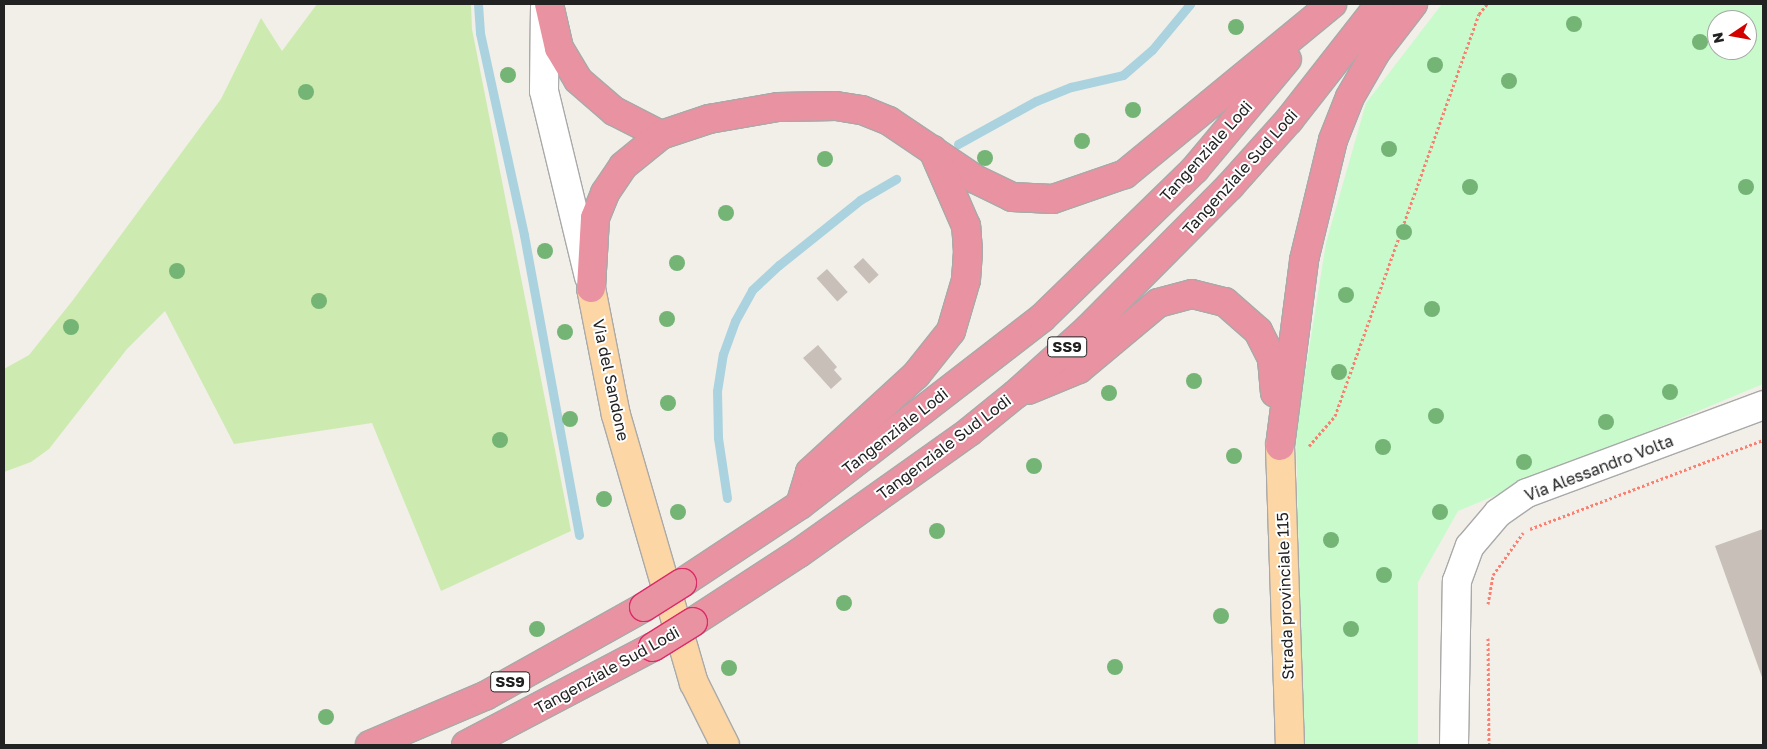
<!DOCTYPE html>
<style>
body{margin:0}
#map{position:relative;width:1767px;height:749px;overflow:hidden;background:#f2efe9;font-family:"Golos Text",sans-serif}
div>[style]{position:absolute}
.grass>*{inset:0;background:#cdebb0}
.park>*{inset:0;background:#c8facc}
.stream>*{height:9px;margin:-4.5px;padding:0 4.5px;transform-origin:4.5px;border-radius:4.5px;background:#aad3df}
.building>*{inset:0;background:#c7bfb8;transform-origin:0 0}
.path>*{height:3px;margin-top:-1.5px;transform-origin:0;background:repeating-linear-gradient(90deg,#fa8072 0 2.5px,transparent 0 5px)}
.roads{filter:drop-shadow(1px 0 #a9a9a9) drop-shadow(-1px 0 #a9a9a9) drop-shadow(0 1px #a9a9a9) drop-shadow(0 -1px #a9a9a9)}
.minor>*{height:28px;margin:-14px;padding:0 14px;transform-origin:14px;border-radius:14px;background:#fff}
.major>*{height:28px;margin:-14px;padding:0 14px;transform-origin:14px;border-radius:14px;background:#fcd6a4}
.highway>*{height:28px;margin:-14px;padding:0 14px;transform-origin:14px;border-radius:14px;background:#e892a2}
.bridges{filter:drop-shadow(1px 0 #dc2a67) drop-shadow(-1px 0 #dc2a67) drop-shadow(0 1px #dc2a67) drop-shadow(0 -1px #dc2a67)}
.highway-bridge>*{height:28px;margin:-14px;padding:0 14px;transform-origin:14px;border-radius:14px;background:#e892a2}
.trees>*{width:16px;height:16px;margin:-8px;border-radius:50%;background:#74b475}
span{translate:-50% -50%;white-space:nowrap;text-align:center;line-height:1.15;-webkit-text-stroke:4px #fff;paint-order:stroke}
.shield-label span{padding:1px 4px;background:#fff;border:1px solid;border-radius:4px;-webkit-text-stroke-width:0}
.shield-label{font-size:15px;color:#222;font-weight:700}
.street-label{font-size:16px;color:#222}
.frame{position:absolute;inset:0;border:5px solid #222;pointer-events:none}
.north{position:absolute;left:1707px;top:10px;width:50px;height:50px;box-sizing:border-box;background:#fff;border:1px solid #a7a7a7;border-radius:50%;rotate:258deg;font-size:14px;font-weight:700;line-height:20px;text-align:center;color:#222}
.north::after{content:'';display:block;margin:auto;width:18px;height:22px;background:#d40000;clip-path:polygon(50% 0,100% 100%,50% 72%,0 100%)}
</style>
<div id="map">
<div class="grass">
<i style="clip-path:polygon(317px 4px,471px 4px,472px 29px,571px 531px,441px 591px,372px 423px,234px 444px,165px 311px,127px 349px,49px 449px,31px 462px,4px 472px,4px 369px,29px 355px,73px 300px,221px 99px,261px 18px,282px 51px)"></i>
</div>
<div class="park">
<i style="clip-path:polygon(evenodd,1442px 4px,1763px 4px,1763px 384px,1458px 511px,1418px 582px,1418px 745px,1303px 745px,1296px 431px,1326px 243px,1366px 103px,1442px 4px,1717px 20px,1747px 20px,1747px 50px,1717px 50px,1717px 20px)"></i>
</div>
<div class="stream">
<i style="left:478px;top:4px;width:29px;rotate:86deg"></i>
<i style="left:480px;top:33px;width:207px;rotate:77.7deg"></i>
<i style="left:524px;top:235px;width:305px;rotate:79.6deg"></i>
<i style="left:958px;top:144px;width:89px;rotate:-28.9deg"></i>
<i style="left:1036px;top:101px;width:38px;rotate:-22deg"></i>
<i style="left:1071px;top:87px;width:53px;rotate:-13deg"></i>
<i style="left:1123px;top:75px;width:38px;rotate:-41deg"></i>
<i style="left:1152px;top:50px;width:60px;rotate:-50.4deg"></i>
<i style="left:727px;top:498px;width:61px;rotate:-98.5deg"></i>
<i style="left:718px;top:438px;width:47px;rotate:-91.2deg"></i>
<i style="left:717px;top:391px;width:37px;rotate:-81deg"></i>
<i style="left:723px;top:354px;width:35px;rotate:-70deg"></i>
<i style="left:735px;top:321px;width:35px;rotate:-61deg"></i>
<i style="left:752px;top:290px;width:37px;rotate:-43deg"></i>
<i style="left:779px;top:265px;width:104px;rotate:-38.7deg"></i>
<i style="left:860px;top:200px;width:42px;rotate:-30.3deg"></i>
</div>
<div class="building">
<i style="left:863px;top:258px;width:23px;height:13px;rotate:47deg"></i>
<i style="left:827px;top:269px;width:31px;height:14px;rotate:48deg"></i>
<i style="clip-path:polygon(818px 345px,837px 367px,834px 370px,842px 379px,831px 389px,803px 358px)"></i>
<i style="clip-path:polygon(1763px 529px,1763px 680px,1715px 546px)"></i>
</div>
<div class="path">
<i style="left:1309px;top:446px;width:40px;rotate:-49deg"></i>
<i style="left:1335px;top:416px;width:427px;rotate:-70.3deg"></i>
<i style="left:1479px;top:14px;width:13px;rotate:-51deg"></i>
<i style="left:1530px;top:529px;width:249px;rotate:-20.9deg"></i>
<i style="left:1488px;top:604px;width:29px;rotate:-80deg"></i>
<i style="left:1493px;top:575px;width:52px;rotate:-54.5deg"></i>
<i style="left:1488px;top:638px;width:107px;rotate:89.5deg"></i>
</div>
<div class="roads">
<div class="minor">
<i style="left:545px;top:7px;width:84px;rotate:90.7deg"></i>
<i style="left:544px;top:91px;width:191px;rotate:76.4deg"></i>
<i style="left:1454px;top:745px;width:164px;rotate:-89deg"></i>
<i style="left:1457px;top:581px;width:37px;rotate:-70deg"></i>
<i style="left:1470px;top:546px;width:43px;rotate:-49.7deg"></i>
<i style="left:1498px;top:513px;width:35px;rotate:-35deg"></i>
<i style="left:1527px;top:493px;width:252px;rotate:-20.4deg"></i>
</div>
<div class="major">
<i style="left:591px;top:288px;width:129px;rotate:78.9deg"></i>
<i style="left:616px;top:415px;width:279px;rotate:73.8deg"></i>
<i style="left:694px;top:683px;width:69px;rotate:63.4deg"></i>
<i style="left:1280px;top:446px;width:299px;rotate:88.1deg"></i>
</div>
<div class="highway">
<i style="left:549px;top:4px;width:45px;rotate:77.2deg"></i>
<i style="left:559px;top:48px;width:37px;rotate:59deg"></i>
<i style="left:578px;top:80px;width:48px;rotate:40.7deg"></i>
<i style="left:614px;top:111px;width:53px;rotate:27.1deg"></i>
<i style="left:591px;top:288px;width:70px;rotate:-86.7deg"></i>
<i style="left:595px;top:218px;width:27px;rotate:-68deg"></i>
<i style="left:605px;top:193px;width:32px;rotate:-56deg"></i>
<i style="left:623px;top:166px;width:49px;rotate:-39.2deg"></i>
<i style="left:661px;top:135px;width:51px;rotate:-18.4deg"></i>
<i style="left:709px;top:119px;width:70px;rotate:-9.9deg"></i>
<i style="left:778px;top:107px;width:58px;rotate:-1deg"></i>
<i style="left:836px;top:106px;width:26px;rotate:9deg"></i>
<i style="left:862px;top:110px;width:29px;rotate:22deg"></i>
<i style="left:889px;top:121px;width:104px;rotate:34deg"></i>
<i style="left:975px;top:179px;width:41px;rotate:25.9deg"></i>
<i style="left:1012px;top:197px;width:41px;rotate:2.8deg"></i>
<i style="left:1053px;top:199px;width:76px;rotate:-19.1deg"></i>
<i style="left:1125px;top:174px;width:268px;rotate:-39.4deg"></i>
<i style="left:1028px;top:390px;width:55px;rotate:-22.4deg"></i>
<i style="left:1079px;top:369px;width:103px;rotate:-39.9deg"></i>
<i style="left:1158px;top:303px;width:35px;rotate:-15deg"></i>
<i style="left:1192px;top:294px;width:34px;rotate:14deg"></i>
<i style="left:1225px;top:302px;width:44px;rotate:41.3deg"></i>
<i style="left:1258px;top:331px;width:31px;rotate:63deg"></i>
<i style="left:1272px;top:359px;width:34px;rotate:85deg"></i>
<i style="left:1280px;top:446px;width:188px;rotate:-82.6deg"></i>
<i style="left:1304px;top:260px;width:123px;rotate:-76.4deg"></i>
<i style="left:1333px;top:140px;width:46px;rotate:-68.4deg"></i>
<i style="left:1350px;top:97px;width:52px;rotate:-60deg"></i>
<i style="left:1376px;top:52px;width:61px;rotate:-52.4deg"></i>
<i style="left:800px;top:505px;width:34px;rotate:-73deg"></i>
<i style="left:810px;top:472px;width:144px;rotate:-42.5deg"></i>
<i style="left:916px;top:375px;width:56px;rotate:-51.5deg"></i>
<i style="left:951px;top:331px;width:53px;rotate:-73.6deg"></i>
<i style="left:966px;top:280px;width:28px;rotate:-86deg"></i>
<i style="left:968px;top:252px;width:26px;rotate:-94deg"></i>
<i style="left:966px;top:226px;width:83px;rotate:-113.5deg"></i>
<i style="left:682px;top:583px;width:141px;rotate:-33.5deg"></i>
<i style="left:800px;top:505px;width:306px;rotate:-37.7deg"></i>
<i style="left:1042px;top:318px;width:214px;rotate:-44.2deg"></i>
<i style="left:1195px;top:169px;width:143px;rotate:-50.1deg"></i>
<i style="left:693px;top:622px;width:126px;rotate:-33.1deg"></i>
<i style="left:799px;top:553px;width:209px;rotate:-35.4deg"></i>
<i style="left:969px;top:432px;width:60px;rotate:-39deg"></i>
<i style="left:1016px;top:394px;width:98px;rotate:-42.1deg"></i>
<i style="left:1089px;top:328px;width:200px;rotate:-45.2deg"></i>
<i style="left:1230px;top:186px;width:89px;rotate:-48.2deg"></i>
<i style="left:1289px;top:120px;width:147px;rotate:-51.9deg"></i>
<i style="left:370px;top:745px;width:125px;rotate:-23.1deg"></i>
<i style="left:485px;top:696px;width:182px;rotate:-29.2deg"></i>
<i style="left:466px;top:745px;width:211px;rotate:-27.7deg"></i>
</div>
</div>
<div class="bridges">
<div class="highway-bridge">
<i style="left:644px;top:607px;width:45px;rotate:-32.3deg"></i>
<i style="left:653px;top:647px;width:47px;rotate:-32deg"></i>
</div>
</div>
<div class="trees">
<i style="left:1574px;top:24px"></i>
<i style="left:1236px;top:27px"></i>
<i style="left:1700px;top:42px"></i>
<i style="left:1435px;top:65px"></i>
<i style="left:508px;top:75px"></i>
<i style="left:1509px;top:81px"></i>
<i style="left:306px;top:92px"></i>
<i style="left:1133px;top:110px"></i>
<i style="left:1082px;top:141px"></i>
<i style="left:1389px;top:149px"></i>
<i style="left:985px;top:158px"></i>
<i style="left:825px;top:159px"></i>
<i style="left:1470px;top:187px"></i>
<i style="left:1746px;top:187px"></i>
<i style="left:726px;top:213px"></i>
<i style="left:1404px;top:232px"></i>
<i style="left:545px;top:251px"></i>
<i style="left:677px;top:263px"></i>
<i style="left:177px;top:271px"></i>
<i style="left:1346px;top:295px"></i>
<i style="left:319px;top:301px"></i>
<i style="left:1432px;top:309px"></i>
<i style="left:667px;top:319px"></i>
<i style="left:71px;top:327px"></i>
<i style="left:565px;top:332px"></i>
<i style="left:1339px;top:372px"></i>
<i style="left:1194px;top:381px"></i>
<i style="left:1670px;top:392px"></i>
<i style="left:1109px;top:393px"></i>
<i style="left:668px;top:403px"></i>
<i style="left:1436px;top:416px"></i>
<i style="left:570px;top:419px"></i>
<i style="left:1606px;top:422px"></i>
<i style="left:500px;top:440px"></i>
<i style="left:1383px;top:447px"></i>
<i style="left:1234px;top:456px"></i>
<i style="left:1524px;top:462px"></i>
<i style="left:1034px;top:466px"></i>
<i style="left:604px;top:499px"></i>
<i style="left:678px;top:512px"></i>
<i style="left:1440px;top:512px"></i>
<i style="left:937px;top:531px"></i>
<i style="left:1331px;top:540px"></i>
<i style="left:1384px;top:575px"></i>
<i style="left:844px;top:603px"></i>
<i style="left:1221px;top:616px"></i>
<i style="left:537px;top:629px"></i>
<i style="left:1351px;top:629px"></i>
<i style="left:1115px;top:667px"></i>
<i style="left:729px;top:668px"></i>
<i style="left:326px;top:717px"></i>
</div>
<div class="shield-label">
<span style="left:1067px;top:347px">SS9</span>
<span style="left:510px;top:682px">SS9</span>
</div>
<div class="street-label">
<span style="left:1206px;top:151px;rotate:-48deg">Tangenziale Lodi</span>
<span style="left:1240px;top:172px;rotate:-48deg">Tangenziale Sud Lodi</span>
<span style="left:611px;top:380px;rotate:78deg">Via del Sandone</span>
<span style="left:895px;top:431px;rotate:-38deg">Tangenziale Lodi</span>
<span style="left:944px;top:447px;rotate:-37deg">Tangenziale Sud Lodi</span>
<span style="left:1599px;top:468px;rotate:-21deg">Via Alessandro Volta</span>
<span style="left:1285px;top:596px;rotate:-92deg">Strada provinciale 115</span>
<span style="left:607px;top:670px;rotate:-29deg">Tangenziale Sud Lodi</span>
</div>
<div class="frame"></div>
<div class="north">N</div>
</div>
